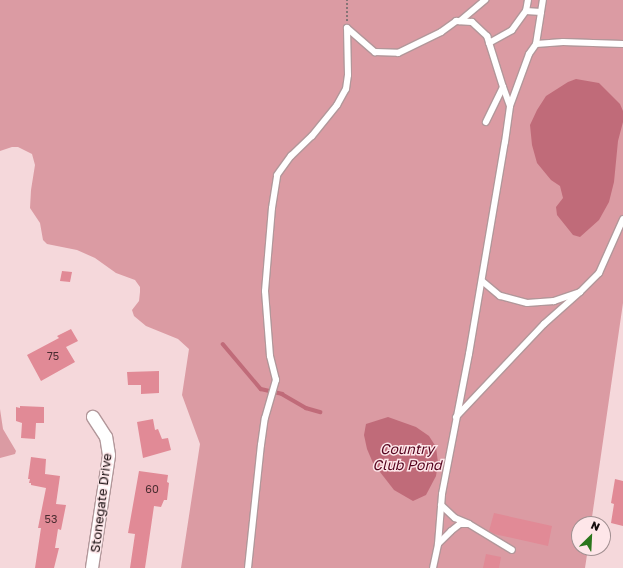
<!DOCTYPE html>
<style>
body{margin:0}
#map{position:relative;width:623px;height:568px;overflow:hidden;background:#f5d8db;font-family:"Golos Text",sans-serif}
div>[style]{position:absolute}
.green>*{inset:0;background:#db9ba3}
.water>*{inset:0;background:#c06b79}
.stream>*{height:3.5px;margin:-1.75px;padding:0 1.75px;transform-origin:1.75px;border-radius:1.75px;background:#c06b79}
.building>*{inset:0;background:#e18a96}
.path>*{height:2px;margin-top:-1px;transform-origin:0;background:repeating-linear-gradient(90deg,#877476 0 2px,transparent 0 4px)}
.roads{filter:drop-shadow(1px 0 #b2979a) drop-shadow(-1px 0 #b2979a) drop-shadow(0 1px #b2979a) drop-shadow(0 -1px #b2979a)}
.lane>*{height:6px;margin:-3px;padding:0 3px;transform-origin:3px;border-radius:3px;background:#fff}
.street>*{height:12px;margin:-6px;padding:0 6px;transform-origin:6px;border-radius:6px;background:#fff}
span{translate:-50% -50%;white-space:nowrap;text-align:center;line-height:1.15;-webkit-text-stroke:3px #fee6e9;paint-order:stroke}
.number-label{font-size:11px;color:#492c30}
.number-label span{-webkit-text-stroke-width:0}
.street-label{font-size:13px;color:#160d0e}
.water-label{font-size:14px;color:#54041e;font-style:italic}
.north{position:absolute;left:571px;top:516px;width:40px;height:40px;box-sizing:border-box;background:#fee6e9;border:1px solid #a18f91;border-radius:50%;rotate:24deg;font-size:11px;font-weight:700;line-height:16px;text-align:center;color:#160d0e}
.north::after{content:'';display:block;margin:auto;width:14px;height:18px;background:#2b761c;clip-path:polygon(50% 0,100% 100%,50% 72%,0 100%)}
</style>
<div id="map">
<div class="green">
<i style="clip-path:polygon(0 0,623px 0,623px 303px,591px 524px,579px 524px,579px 548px,588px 548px,585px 568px,181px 568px,200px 444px,182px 395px,189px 349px,178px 339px,146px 326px,134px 316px,132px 310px,139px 301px,140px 292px,140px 287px,135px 280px,116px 273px,95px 258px,77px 250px,47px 244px,43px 240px,40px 223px,30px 208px,31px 190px,35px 165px,32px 154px,18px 147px,12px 147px,0 151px)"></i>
<i style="clip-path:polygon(0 409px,3px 429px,16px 451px,15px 454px,0 458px)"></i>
</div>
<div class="water">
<i style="clip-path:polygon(576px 79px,599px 83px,620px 104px,623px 111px,623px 122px,618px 141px,614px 182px,609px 202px,599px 220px,580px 237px,573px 235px,557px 215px,556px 207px,563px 198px,560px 186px,551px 180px,537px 163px,532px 145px,530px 125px,537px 110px,546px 96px,568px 82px)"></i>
<i style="clip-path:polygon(388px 417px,416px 427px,429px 436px,436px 447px,438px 463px,436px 476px,426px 495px,413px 501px,394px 490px,373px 463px,367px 449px,364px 435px,366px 424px)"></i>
</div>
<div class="stream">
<i style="left:223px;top:344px;width:59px;rotate:49.8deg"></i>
<i style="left:261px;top:389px;width:22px;rotate:13deg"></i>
<i style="left:282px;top:394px;width:28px;rotate:30deg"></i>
<i style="left:306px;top:408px;width:15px;rotate:16deg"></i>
</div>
<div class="building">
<i style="clip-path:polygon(62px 271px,72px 272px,70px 282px,60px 281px)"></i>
<i style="clip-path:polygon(71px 329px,78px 341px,66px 347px,75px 362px,41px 381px,27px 355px,59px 338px,57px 336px)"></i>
<i style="clip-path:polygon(159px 371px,159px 393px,141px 394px,141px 385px,128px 385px,127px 372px)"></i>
<i style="clip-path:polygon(20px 406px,44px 407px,44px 423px,36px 423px,35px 439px,21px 438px,22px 423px,16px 421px,16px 407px,20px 408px)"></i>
<i style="clip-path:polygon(153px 419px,155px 430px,158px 429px,162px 439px,168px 438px,171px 450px,143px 458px,137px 422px)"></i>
<i style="clip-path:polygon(31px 457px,46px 459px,45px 474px,60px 476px,56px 504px,66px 505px,61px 530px,58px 529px,55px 548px,59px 548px,54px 568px,35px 568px,41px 528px,38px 528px,46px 488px,31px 485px,31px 483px,29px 483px,30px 479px,28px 479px)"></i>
<i style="clip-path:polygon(139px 471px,168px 475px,167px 482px,169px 483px,167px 500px,164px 500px,161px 507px,154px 506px,145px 568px,130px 568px,135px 534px,128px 533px)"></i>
<i style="clip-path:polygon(615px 479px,623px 481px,623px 526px,611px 523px,614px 504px,611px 503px)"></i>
<i style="clip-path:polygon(494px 513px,552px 526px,548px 546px,494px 534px,489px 531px)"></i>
<i style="clip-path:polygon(486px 554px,501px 557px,499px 568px,483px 568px)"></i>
</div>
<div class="path">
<i style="left:347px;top:21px;width:21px;rotate:-90deg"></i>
</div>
<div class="roads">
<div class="lane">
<i style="left:526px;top:11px;width:15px;rotate:4deg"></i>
<i style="left:541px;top:12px;width:12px;rotate:-81deg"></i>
<i style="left:460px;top:21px;width:33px;rotate:-40deg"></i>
<i style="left:489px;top:43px;width:26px;rotate:-29deg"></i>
<i style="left:512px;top:30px;width:24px;rotate:-54deg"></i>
<i style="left:526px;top:11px;width:11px;rotate:-80deg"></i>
<i style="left:536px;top:44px;width:32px;rotate:-81deg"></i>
<i style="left:510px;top:106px;width:55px;rotate:-69.9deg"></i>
<i style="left:529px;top:54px;width:12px;rotate:-55deg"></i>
<i style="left:536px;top:44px;width:27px;rotate:-4deg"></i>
<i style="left:563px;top:42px;width:60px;rotate:1.9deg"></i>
<i style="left:580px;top:292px;width:27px;rotate:-45deg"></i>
<i style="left:599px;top:273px;width:59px;rotate:-66deg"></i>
<i style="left:456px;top:417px;width:128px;rotate:-46.6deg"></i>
<i style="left:544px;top:324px;width:48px;rotate:-41.6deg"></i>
<i style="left:580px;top:292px;width:28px;rotate:161deg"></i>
<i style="left:554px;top:301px;width:27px;rotate:176deg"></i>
<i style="left:527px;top:303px;width:28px;rotate:-165deg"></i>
<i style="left:500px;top:296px;width:23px;rotate:-140deg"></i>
<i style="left:441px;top:505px;width:19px;rotate:43deg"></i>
<i style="left:455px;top:518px;width:15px;rotate:23deg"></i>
<i style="left:469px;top:524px;width:50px;rotate:31.2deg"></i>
<i style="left:438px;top:544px;width:18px;rotate:-45deg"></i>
<i style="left:451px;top:531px;width:11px;rotate:-38deg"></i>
<i style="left:460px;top:524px;width:8px"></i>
<i style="left:248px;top:568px;width:124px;rotate:-84deg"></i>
<i style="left:261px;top:445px;width:27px;rotate:-82deg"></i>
<i style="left:265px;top:418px;width:40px;rotate:-74deg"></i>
<i style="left:276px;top:380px;width:25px;rotate:-104deg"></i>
<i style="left:270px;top:356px;width:65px;rotate:-94.4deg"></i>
<i style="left:265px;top:291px;width:83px;rotate:-85.2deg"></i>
<i style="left:272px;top:208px;width:33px;rotate:-81deg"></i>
<i style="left:277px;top:175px;width:24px;rotate:-54deg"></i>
<i style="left:291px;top:156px;width:29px;rotate:-44deg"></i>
<i style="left:312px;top:136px;width:40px;rotate:-51deg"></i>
<i style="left:337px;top:105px;width:18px;rotate:-61deg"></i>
<i style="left:346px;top:89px;width:14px;rotate:-82deg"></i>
<i style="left:348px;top:75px;width:47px;rotate:-91.2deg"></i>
<i style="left:347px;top:28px;width:37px;rotate:41deg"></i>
<i style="left:375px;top:52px;width:23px;rotate:2deg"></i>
<i style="left:398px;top:53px;width:48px;rotate:-26deg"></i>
<i style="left:441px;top:32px;width:19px;rotate:-36deg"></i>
<i style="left:456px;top:21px;width:16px;rotate:4deg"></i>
<i style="left:472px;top:22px;width:21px;rotate:43deg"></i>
<i style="left:487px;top:36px;width:53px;rotate:72.6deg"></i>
<i style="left:433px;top:568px;width:25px;rotate:-78deg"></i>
<i style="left:438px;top:544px;width:50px;rotate:-85.4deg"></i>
<i style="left:442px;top:494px;width:143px;rotate:-79.1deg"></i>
<i style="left:469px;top:354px;width:215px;rotate:-80.4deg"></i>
<i style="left:505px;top:142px;width:36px;rotate:-82deg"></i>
<i style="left:510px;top:106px;width:20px;rotate:-110deg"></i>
<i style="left:503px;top:87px;width:39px;rotate:116deg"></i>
</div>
<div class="street">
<i style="left:92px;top:568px;width:114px;rotate:-81.4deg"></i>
<i style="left:109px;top:455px;width:18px;rotate:-99deg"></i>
<i style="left:106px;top:437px;width:24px;rotate:-123deg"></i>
</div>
</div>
<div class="number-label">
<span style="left:53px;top:356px">75</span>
<span style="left:152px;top:489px">60</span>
<span style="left:51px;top:519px">53</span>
</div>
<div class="street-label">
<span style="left:101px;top:503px;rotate:-83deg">Stonegate Drive</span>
</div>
<div class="water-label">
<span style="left:407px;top:457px">Country<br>Club Pond</span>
</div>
<div class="north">N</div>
</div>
